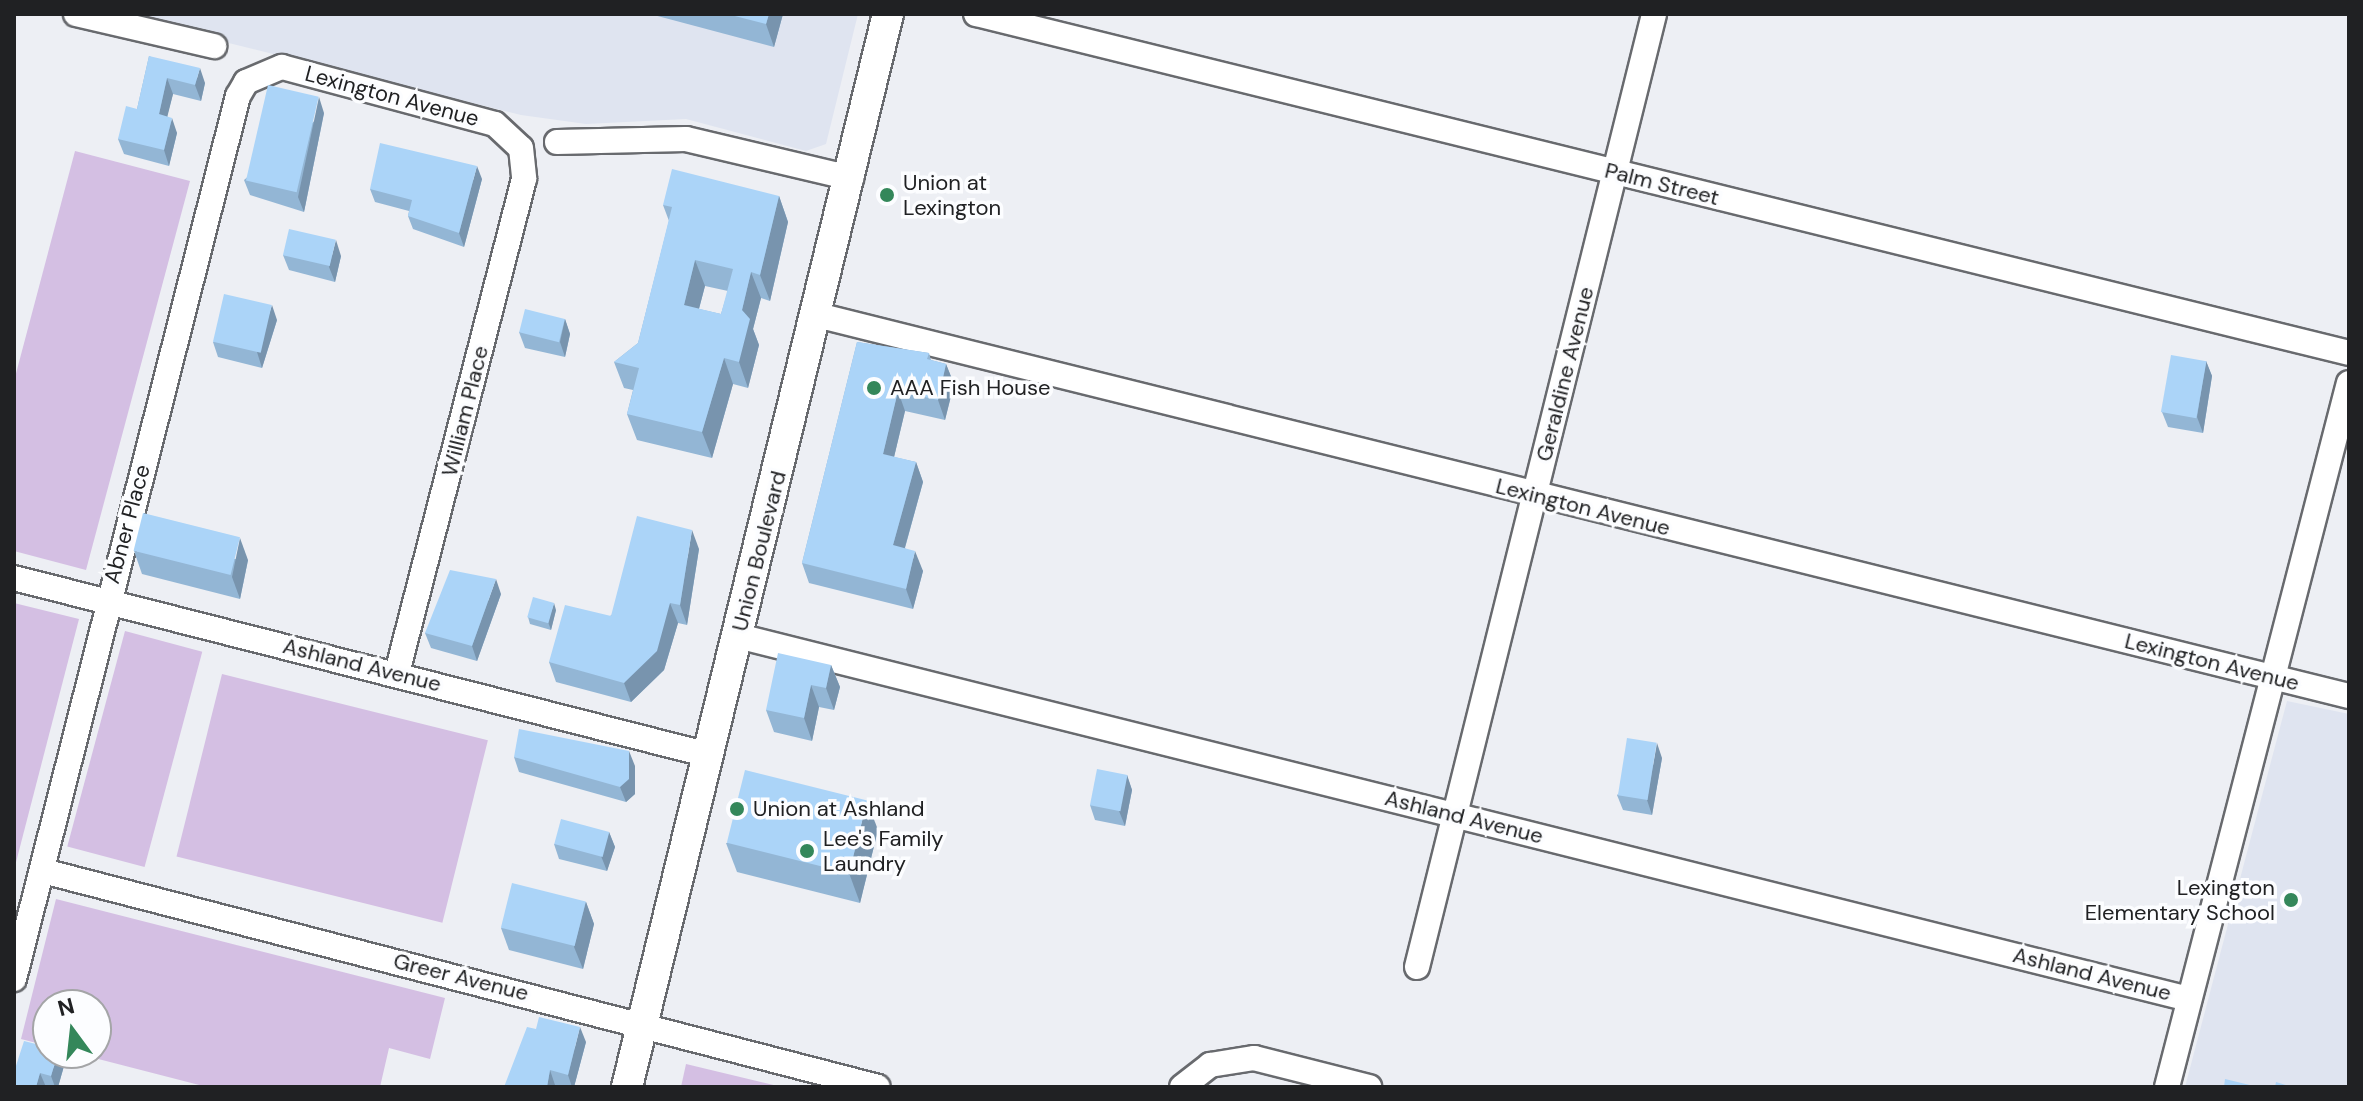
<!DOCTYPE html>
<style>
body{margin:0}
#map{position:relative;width:2363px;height:1101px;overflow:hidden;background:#edeff4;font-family:"DM Sans",sans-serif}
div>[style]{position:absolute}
.built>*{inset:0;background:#dfe4f0}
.green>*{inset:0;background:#d4bfe3;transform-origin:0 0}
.roads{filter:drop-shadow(2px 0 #686a6e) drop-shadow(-2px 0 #686a6e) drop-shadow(0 2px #686a6e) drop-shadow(0 -2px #686a6e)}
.minor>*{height:24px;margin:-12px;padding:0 12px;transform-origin:12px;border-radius:12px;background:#fff}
.major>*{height:30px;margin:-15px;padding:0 15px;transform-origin:15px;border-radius:15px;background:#fff}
.wall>*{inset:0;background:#93b6d5}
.shaded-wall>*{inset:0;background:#7894ae}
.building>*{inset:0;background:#abd4f8;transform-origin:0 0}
.dots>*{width:22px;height:22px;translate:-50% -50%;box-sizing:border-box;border:4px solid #fcfdff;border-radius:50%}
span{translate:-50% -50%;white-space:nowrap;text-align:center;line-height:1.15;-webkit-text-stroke:7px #fcfdff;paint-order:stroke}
.street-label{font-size:22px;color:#202123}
.poi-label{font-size:22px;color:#202123}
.left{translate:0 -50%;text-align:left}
.right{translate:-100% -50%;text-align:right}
.frame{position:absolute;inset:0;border:16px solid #202123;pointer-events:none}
.north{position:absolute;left:32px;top:989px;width:80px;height:80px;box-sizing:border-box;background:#fcfdff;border:2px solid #a4a5a7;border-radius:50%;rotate:345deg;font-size:22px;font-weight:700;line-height:32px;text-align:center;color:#202123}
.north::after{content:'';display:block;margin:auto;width:28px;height:36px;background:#34875a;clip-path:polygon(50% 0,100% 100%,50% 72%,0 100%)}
</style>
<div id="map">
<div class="built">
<i style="clip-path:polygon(111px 14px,858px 14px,826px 144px,806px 151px,686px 119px,586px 124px,521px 115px)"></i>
<i style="clip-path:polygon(2287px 701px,2349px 714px,2349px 1087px,2185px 1087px)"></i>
</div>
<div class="green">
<i style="clip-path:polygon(75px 151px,190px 181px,86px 570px,14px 551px,14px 381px)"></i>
<i style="clip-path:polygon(14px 603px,79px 619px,14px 870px)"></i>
<i style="left:125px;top:631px;width:80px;height:223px;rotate:15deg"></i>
<i style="left:222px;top:674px;width:274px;height:188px;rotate:14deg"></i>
<i style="clip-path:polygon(56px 899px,445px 998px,430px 1059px,389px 1048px,380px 1087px,207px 1087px,75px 1053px,96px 1053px,96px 1005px,48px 1005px,48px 1046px,21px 1039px)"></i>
<i style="clip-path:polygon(686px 1064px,782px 1087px,681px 1087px)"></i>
</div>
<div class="roads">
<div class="minor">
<i style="left:76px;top:14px;width:142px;rotate:13.1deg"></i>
<i style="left:976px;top:14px;width:1414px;rotate:13.87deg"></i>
<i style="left:557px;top:142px;width:129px;rotate:-1.3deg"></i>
<i style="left:686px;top:139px;width:170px;rotate:13.3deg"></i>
<i style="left:817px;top:315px;width:1579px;rotate:13.97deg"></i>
<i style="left:14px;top:578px;width:717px;rotate:14.29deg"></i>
<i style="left:738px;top:636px;width:1496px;rotate:14.05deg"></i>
<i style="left:43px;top:871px;width:862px;rotate:14.5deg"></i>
<i style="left:1417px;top:967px;width:982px;rotate:-76.03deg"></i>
<i style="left:14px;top:979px;width:911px;rotate:-75.77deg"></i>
<i style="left:238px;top:96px;width:16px;rotate:-60deg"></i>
<i style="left:246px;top:82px;width:39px;rotate:-23deg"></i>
<i style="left:282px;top:67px;width:220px;rotate:15deg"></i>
<i style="left:495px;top:124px;width:35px;rotate:43deg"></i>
<i style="left:521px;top:148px;width:31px;rotate:84deg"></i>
<i style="left:524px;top:179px;width:510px;rotate:104.42deg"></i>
<i style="left:1182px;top:1087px;width:36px;rotate:-38deg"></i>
<i style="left:1210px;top:1065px;width:45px;rotate:-9deg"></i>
<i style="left:1254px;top:1058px;width:119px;rotate:14.2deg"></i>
<i style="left:2167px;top:1087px;width:727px;rotate:-75.51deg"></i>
</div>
<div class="major">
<i style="left:627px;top:1087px;width:1104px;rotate:-76.33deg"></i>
</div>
</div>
<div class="wall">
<i style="clip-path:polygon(650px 14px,783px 14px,774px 47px)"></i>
<i style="clip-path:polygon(149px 56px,205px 83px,201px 101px,173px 94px,167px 116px,177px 133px,169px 166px,124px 154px,118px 139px,137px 109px)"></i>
<i style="clip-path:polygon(324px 113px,304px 212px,250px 195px,244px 180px)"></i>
<i style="clip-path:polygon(482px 179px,464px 247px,413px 229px,408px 216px,409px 211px,375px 202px,370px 189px)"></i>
<i style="clip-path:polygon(evenodd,779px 196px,788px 222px,770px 301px,761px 298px,753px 329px,759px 345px,748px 388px,733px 384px,712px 458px,637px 440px,627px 414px,633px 390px,624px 388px,614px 362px,638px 343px,669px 221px,663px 205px,779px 196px,705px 286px,728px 291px,721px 314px,699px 309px,705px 286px)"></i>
<i style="clip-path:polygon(283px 255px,341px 256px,335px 282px,289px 270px)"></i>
<i style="clip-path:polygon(565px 319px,570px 334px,565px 357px,525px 348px,519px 332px)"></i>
<i style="clip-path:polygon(277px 320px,262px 368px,218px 357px,213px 342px)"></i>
<i style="clip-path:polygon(857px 342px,929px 353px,931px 360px,946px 364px,954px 384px,945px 420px,905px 411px,894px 457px,916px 462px,923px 482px,905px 548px,923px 571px,913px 609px,809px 583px,802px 563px)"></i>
<i style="clip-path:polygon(2206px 361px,2212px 376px,2203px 433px,2168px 427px,2162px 412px)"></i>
<i style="clip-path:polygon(699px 549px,687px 625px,678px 623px,664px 670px,631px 702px,556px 682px,549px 662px)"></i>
<i style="clip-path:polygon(134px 551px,248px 560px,240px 599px,142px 574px)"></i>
<i style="clip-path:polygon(501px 594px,477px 661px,431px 648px,425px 633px)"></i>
<i style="clip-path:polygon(556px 610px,551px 630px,530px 624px,528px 617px)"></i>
<i style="clip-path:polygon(831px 665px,840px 687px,834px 710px,819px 707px,812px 741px,774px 732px,766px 710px)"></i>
<i style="clip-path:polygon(514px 757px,635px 766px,635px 794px,626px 802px,519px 772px)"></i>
<i style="clip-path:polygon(1662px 758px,1652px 815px,1623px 810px,1617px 795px)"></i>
<i style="clip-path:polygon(1127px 775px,1132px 790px,1125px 826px,1095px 820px,1090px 805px)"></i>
<i style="clip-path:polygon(878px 830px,860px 903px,737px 872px,726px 843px)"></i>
<i style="clip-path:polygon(609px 832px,615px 847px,607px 871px,559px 859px,554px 844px)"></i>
<i style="clip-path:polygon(586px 902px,594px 924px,583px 969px,509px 950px,501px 928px)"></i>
<i style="clip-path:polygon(586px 1042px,574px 1087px,564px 1087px,555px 1085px,555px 1087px,504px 1087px)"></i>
<i style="clip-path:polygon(64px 1066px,58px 1087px,14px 1087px,14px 1072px)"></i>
</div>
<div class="shaded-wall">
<i style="clip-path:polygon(769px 14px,783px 14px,774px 47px,766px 24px)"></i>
<i style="clip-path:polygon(200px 68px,205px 83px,201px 101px,195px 85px)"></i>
<i style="clip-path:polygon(167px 78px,173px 94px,164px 130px,159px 114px)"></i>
<i style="clip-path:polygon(319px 97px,324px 113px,304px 212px,298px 197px)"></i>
<i style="clip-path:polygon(172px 118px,177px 133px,169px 166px,164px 150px)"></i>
<i style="clip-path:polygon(477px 166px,482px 179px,464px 247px,459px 233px)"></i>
<i style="clip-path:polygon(779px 196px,788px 222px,770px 301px,760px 275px)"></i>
<i style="clip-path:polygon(336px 240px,341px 256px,335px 282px,329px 267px)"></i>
<i style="clip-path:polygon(695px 260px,705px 286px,693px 331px,684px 305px)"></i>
<i style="clip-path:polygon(751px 272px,761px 298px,753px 329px,759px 345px,748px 388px,739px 362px,742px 310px)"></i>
<i style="clip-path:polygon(272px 305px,277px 320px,262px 368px,257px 352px)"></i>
<i style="clip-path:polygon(565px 319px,570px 334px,565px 357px,560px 342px)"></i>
<i style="clip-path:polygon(724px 358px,733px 384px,712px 458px,702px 432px)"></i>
<i style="clip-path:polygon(2206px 361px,2212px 376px,2203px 433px,2197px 417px)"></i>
<i style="clip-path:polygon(946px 364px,954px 384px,945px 420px,938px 400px)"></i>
<i style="clip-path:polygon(898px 391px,905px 411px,890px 474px,883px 454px)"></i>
<i style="clip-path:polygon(916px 462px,923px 482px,900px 565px,893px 545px)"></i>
<i style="clip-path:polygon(692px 530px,699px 549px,687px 625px,680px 605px)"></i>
<i style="clip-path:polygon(240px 538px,248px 560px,240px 599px,232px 577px)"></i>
<i style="clip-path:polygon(915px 551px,923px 571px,913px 609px,906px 589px)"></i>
<i style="clip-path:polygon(496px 579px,501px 594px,477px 661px,472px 646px)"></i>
<i style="clip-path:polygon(554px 603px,556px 610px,551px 630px,548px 622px)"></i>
<i style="clip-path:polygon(670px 603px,678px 623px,664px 670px,631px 702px,624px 683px)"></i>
<i style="clip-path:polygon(831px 665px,840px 687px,834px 710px,826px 688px)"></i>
<i style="clip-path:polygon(811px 685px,819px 707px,812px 741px,804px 718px)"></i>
<i style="clip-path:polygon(1657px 743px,1662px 758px,1652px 815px,1647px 800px)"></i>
<i style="clip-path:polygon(629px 751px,635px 766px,635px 794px,626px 802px,620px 787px)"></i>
<i style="clip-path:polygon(1127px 775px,1132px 790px,1125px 826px,1119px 811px)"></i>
<i style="clip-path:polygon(867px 801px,878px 830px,860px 903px,849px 873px)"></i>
<i style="clip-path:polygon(609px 832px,615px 847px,607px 871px,601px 856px)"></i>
<i style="clip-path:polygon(586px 902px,594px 924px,583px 969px,574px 947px)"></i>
<i style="clip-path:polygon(580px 1027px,586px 1042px,574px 1087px,572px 1087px,568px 1075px)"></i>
<i style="clip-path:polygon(58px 1053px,59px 1053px,64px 1066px,58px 1087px,55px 1087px,51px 1076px)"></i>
<i style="clip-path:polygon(550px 1070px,555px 1085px,555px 1087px,547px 1087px)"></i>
<i style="clip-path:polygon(40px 1073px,46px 1087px,36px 1087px)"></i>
</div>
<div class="building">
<i style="clip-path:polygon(727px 14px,769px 14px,766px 24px)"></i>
<i style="clip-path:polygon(149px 56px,200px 68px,195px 85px,167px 78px,159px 114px,172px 118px,164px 150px,118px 139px,126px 106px,137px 109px)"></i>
<i style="left:268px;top:85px;width:52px;height:98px;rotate:13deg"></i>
<i style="clip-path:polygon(380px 143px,477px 166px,459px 233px,408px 216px,412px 200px,370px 189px)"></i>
<i style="clip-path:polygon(evenodd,672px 169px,779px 196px,760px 275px,751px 272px,742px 310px,750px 319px,739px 362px,724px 358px,702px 432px,627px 414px,639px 368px,614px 362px,638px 343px,672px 207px,663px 205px,672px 169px,695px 260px,733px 269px,721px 314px,684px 305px,695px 260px)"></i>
<i style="left:289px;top:229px;width:48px;height:27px;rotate:13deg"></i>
<i style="left:224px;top:294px;width:49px;height:49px;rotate:13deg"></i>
<i style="left:525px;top:309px;width:41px;height:24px;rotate:14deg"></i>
<i style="clip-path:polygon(857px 342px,929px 353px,927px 359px,946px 364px,938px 400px,898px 391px,883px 454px,916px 462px,893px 545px,915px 551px,906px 589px,802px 563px)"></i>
<i style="left:2171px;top:355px;width:36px;height:58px;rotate:10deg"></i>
<i style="left:143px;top:513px;width:100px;height:39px;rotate:14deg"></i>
<i style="clip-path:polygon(637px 516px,692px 530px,680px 605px,670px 603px,657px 651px,624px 683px,549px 662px,565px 605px,611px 616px)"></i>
<i style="clip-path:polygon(450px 570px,496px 579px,472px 646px,425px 633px)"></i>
<i style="left:533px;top:597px;width:22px;height:21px;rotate:16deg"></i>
<i style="clip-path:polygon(778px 653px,831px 665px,826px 688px,811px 685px,804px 718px,766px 710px)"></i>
<i style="clip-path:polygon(519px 729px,629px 751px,629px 779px,620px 787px,514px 757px)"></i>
<i style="left:1627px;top:738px;width:30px;height:58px;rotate:9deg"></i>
<i style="left:1097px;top:769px;width:31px;height:37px;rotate:11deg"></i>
<i style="left:745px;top:770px;width:126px;height:75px;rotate:14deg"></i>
<i style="left:561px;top:819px;width:50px;height:26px;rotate:15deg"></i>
<i style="left:512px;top:883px;width:76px;height:46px;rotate:14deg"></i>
<i style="clip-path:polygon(539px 1017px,580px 1027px,568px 1075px,550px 1070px,547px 1087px,504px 1087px,527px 1027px,536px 1029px)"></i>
<i style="clip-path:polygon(24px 1041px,48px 1047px,48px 1053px,58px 1053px,51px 1076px,40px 1073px,36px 1087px,14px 1087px,14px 1072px)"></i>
<i style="clip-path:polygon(2225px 1079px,2258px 1087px,2224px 1087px)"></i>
<i style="clip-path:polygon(2276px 1082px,2292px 1087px,2275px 1087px)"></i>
</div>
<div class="dots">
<i style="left:887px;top:195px;background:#34875a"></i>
<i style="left:874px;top:388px;background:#34875a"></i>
<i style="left:737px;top:809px;background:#34875a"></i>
<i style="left:807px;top:851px;background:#34875a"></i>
<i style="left:2291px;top:900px;background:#34875a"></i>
</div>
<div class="street-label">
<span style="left:392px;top:96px;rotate:15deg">Lexington Avenue</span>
<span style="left:1662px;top:184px;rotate:14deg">Palm Street</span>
<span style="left:1565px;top:374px;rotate:-76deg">Geraldine Avenue</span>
<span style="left:465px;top:411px;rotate:-76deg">William Place</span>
<span style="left:1583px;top:507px;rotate:14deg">Lexington Avenue</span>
<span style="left:127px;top:524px;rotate:-75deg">Abner Place</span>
<span style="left:759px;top:551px;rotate:-76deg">Union Boulevard</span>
<span style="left:2212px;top:662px;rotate:14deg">Lexington Avenue</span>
<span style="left:362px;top:665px;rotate:14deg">Ashland Avenue</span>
<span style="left:1464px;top:817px;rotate:14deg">Ashland Avenue</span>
<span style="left:2092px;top:974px;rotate:14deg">Ashland Avenue</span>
<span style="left:461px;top:977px;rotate:14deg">Greer Avenue</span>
</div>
<div class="poi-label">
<span class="left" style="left:903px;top:195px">Union at<br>Lexington</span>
<span class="left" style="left:890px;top:388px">AAA Fish House</span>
<span class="left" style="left:753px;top:809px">Union at Ashland</span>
<span class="left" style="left:823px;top:851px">Lee's Family<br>Laundry</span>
<span class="right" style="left:2275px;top:900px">Lexington<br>Elementary School</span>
</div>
<div class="frame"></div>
<div class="north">N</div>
</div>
